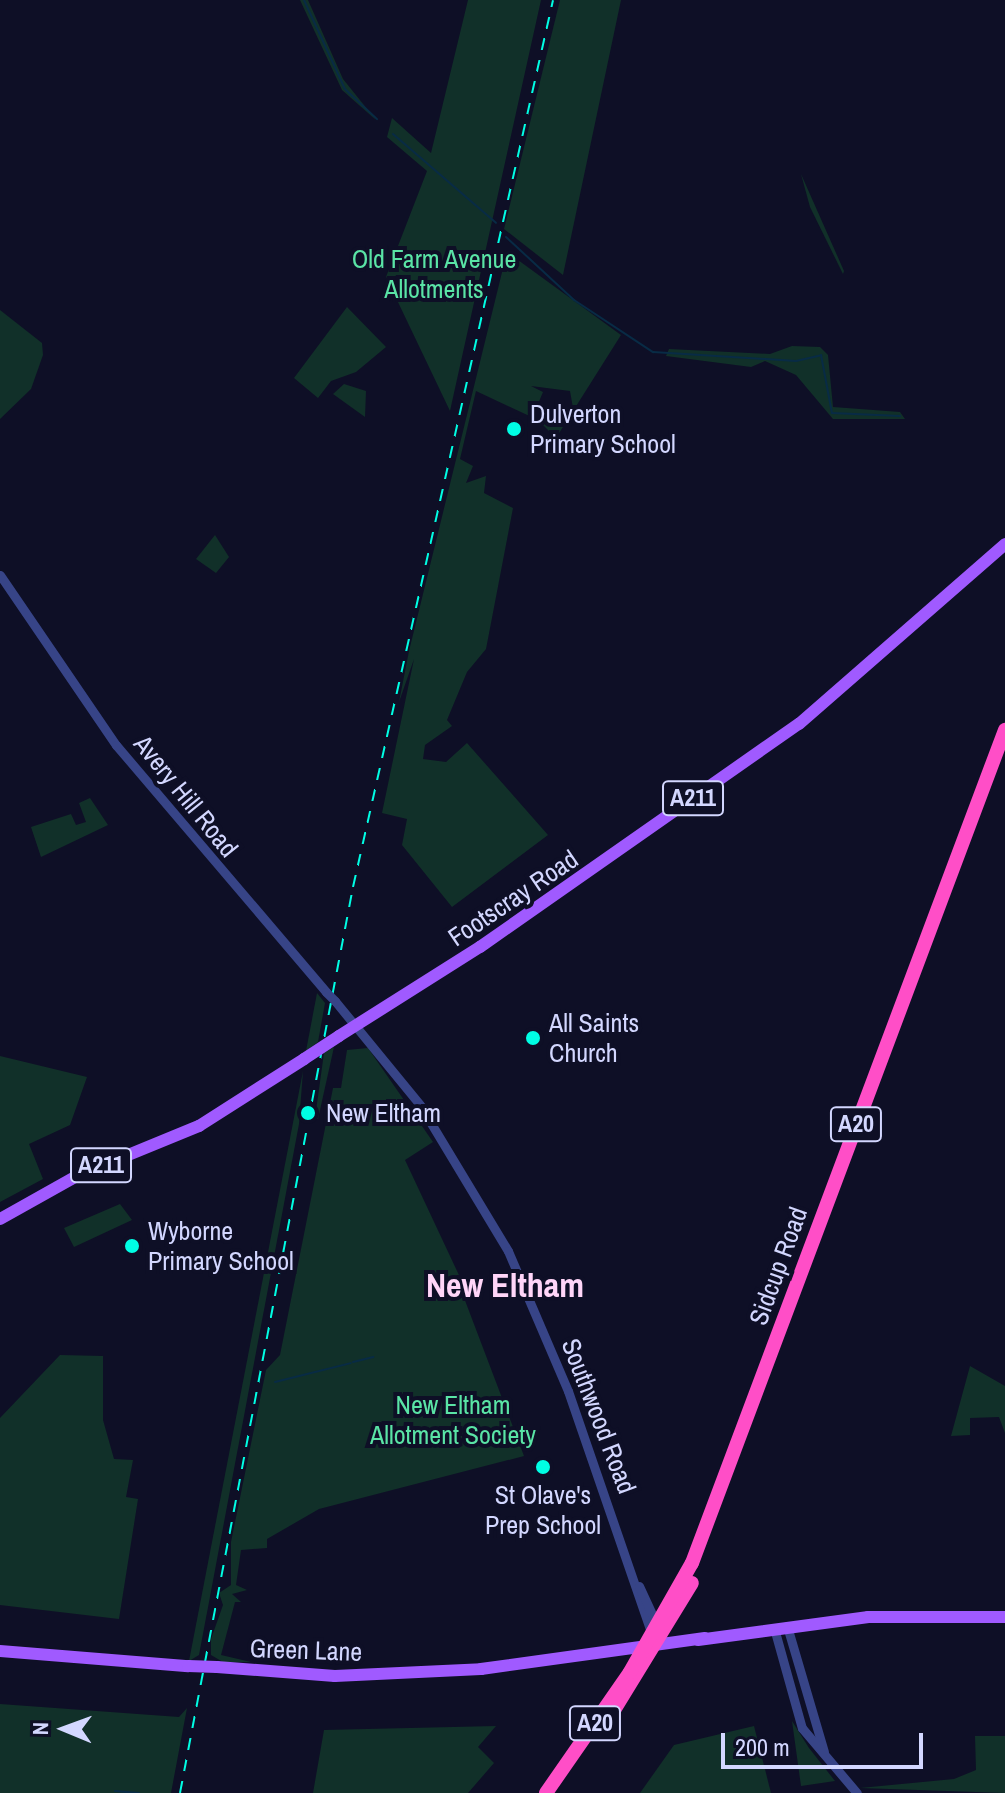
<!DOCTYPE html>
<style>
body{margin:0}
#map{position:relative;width:1005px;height:1793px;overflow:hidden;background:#0e0f26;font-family:"Archivo Narrow",sans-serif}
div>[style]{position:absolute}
.green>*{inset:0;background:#113029}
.stream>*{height:2px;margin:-1px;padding:0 1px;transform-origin:1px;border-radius:1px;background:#082b45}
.minor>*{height:9px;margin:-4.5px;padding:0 4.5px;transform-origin:4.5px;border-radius:4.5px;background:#374487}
.major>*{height:12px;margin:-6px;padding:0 6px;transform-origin:6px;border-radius:6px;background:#a05aff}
.highway>*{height:14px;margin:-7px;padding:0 7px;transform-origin:7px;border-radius:7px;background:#ff4ec7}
.rail>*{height:2px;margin-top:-1px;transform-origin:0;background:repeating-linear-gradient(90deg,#00fee4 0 12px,transparent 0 22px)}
.minor-bridge>*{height:9px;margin:-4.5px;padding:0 4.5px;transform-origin:4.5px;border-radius:4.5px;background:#374487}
.major-bridge>*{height:12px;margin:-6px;padding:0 6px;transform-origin:6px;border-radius:6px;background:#a05aff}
.dots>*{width:22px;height:22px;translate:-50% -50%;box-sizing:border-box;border:4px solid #0e0f26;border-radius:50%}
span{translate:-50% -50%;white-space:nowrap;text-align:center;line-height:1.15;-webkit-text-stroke:8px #0e0f26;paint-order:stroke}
.shield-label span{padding:2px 6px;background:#0e0f26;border:2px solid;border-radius:6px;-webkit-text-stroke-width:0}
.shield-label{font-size:24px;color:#d3d7ff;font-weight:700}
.park-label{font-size:26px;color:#5ae4a6}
.poi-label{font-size:26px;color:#d3d7ff}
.left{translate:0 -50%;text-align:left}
.street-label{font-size:26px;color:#d3d7ff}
.district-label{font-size:34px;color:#ffd5f8;font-weight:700}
.north{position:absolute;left:24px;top:1689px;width:80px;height:80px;-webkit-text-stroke:6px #0e0f26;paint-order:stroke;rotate:271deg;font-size:22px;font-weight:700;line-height:32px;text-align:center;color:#d3d7ff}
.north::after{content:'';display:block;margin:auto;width:28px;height:36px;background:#d3d7ff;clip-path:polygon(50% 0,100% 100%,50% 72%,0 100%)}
.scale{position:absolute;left:721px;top:1733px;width:202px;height:36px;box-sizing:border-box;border:4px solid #d3d7ff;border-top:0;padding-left:10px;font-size:24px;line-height:28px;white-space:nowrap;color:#d3d7ff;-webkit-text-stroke:6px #0e0f26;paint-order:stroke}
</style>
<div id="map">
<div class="green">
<i style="clip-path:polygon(300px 0,308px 0,343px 79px,376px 120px,342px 90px)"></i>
<i style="clip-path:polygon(468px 0,541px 0,450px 411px,386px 277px,427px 171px,387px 137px,392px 118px,431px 153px)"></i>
<i style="clip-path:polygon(560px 0,621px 0,563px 275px,504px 229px)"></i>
<i style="clip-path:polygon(801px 174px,844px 271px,843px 274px,810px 207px)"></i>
<i style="clip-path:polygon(evenodd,507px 252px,621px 335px,556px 438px,538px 420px,476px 391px,460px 459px,473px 466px,466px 483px,486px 476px,484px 493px,513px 508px,486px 649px,467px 672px,447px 720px,452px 726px,425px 745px,423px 759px,446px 762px,467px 743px,548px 835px,452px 907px,402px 845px,407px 819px,382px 813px,414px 659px,399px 702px,409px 651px,507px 252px,531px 386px,570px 391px,573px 408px,545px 409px,538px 404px,543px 392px,531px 386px)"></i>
<i style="clip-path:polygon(347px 307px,386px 347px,356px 372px,331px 381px,318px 398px,294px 378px)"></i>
<i style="clip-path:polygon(0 310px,42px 343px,43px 355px,31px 389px,0 419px)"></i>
<i style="clip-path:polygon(792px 346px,820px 347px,828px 355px,833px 407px,900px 412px,905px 419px,833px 419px,796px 375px,765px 361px,751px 367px,666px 356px,669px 349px,770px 354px)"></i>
<i style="clip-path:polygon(344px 384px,366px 391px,365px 417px,333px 394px)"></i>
<i style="clip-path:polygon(215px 535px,229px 557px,216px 573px,196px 559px)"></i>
<i style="clip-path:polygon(90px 798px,108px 825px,41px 857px,31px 827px,71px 814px,76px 825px,86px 822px,79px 803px)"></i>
<i style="clip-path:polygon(317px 993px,325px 1003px,318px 1042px,306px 1051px)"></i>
<i style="clip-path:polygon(334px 1047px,318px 1119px,315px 1118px,324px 1053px)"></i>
<i style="clip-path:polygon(368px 1048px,433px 1142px,405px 1160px,465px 1288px,466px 1294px,458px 1282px,524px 1456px,319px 1509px,267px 1539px,267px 1548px,241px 1550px,236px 1585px,247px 1590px,232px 1594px,241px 1602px,235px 1602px,221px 1655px,251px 1662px,223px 1662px,211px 1655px,211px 1639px,223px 1605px,219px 1593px,231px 1585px,231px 1542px,266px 1370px,280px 1355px,333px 1088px,341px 1088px,347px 1050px)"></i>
<i style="clip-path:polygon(0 1056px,87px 1077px,70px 1125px,29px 1144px,43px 1179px,0 1202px)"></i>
<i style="clip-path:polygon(303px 1071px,299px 1124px,199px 1655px,189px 1661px)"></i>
<i style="clip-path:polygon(120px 1204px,132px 1220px,74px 1247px,64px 1228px)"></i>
<i style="clip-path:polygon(60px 1355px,103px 1356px,103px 1420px,114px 1459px,133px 1460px,126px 1497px,138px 1499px,119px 1619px,0 1605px,0 1418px)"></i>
<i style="clip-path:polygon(970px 1366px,1005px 1386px,1005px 1433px,999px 1417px,970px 1418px,970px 1435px,951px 1436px)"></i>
<i style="clip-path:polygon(0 1704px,179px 1717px,187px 1708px,171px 1793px,0 1793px)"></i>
<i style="clip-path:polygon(792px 1721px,809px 1748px,835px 1781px,801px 1786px)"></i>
<i style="clip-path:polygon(496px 1726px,478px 1747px,494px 1763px,468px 1793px,313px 1793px,324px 1730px)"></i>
<i style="clip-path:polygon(754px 1726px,771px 1793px,640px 1793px,674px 1745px)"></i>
<i style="clip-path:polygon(975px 1736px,1005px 1736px,1005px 1793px,860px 1788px,954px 1779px,976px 1770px)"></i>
</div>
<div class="stream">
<i style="left:304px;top:0;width:98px;rotate:65.3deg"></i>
<i style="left:345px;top:89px;width:44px;rotate:43.2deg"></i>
<i style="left:393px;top:134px;width:136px;rotate:40.8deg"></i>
<i style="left:506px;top:237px;width:93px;rotate:42.8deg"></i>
<i style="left:574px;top:300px;width:95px;rotate:33.4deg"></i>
<i style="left:653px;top:352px;width:143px;rotate:3.6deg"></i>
<i style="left:796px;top:361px;width:26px;rotate:-13deg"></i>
<i style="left:821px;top:355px;width:59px;rotate:79.3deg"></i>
<i style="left:832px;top:413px;width:68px;rotate:2.5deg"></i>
<i style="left:353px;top:1362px;width:21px;rotate:-14deg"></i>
<i style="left:275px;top:1382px;width:78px;rotate:-14deg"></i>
<i style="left:115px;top:1791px;width:24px;rotate:5deg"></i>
</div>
<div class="minor">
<i style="left:0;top:575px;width:206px;rotate:55.7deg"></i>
<i style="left:116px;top:745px;width:324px;rotate:49.6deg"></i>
<i style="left:335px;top:1001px;width:134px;rotate:50.7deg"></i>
<i style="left:420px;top:1105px;width:170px;rotate:58.9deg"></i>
<i style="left:508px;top:1251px;width:152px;rotate:66.8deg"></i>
<i style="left:568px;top:1391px;width:258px;rotate:71deg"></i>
<i style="left:639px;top:1586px;width:45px;rotate:65.1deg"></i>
<i style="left:787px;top:1626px;width:131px;rotate:73.6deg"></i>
<i style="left:774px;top:1628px;width:104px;rotate:74.4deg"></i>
<i style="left:802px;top:1728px;width:85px;rotate:49.8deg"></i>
</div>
<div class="major">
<i style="left:339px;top:1036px;width:167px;rotate:-32.3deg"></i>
<i style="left:480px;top:947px;width:389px;rotate:-35deg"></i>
<i style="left:799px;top:724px;width:274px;rotate:-41.1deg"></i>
<i style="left:0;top:1219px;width:88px;rotate:-29.2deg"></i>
<i style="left:77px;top:1176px;width:132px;rotate:-22.3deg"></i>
<i style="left:199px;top:1126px;width:125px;rotate:-32.5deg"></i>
<i style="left:698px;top:1640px;width:172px;rotate:-7.7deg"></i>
<i style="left:868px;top:1617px;width:137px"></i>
<i style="left:0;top:1651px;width:189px;rotate:4.6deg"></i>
<i style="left:217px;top:1667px;width:118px;rotate:4.4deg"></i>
<i style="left:335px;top:1676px;width:146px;rotate:-2.7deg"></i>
<i style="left:481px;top:1669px;width:226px;rotate:-7.9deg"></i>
</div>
<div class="highway">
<i style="left:603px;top:1728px;width:170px;rotate:-58.5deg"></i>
<i style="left:546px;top:1793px;width:147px;rotate:-55.2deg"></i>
<i style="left:630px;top:1672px;width:125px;rotate:-60.4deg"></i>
<i style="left:692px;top:1563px;width:890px;rotate:-69.41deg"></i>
</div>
<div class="rail">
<i style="left:180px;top:1793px;width:922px;rotate:-79.19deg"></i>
<i style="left:353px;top:887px;width:909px;rotate:-77.29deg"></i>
</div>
<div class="minor-bridge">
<i style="left:326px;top:992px;width:13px;rotate:45deg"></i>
</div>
<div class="major-bridge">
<i style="left:304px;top:1059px;width:42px;rotate:-33.3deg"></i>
<i style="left:188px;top:1666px;width:29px;rotate:2deg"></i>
</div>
<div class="dots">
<i style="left:514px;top:429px;background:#00fee4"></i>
<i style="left:533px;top:1038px;background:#00fee4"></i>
<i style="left:308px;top:1113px;background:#00fee4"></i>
<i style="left:132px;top:1246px;background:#00fee4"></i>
<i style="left:543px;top:1467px;background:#00fee4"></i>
</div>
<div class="shield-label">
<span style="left:693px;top:798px">A211</span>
<span style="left:856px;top:1124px">A20</span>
<span style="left:101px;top:1165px">A211</span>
<span style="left:595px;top:1723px">A20</span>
</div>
<div class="park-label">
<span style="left:434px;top:274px">Old Farm Avenue<br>Allotments</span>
<span style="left:453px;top:1420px">New Eltham<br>Allotment Society</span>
</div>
<div class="poi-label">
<span class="left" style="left:530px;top:429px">Dulverton<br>Primary School</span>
<span class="left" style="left:549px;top:1038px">All Saints<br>Church</span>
<span class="left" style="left:326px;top:1113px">New Eltham</span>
<span class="left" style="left:148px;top:1246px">Wyborne<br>Primary School</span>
<span style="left:543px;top:1510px">St Olave's<br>Prep School</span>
</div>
<div class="street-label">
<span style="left:186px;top:796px;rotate:51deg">Avery Hill Road</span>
<span style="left:513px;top:898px;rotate:-34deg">Footscray Road</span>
<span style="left:778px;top:1266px;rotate:-70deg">Sidcup Road</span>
<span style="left:599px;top:1416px;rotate:69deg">Southwood Road</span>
<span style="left:306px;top:1650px;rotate:2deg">Green Lane</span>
</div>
<div class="district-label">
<span style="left:505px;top:1286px">New Eltham</span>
</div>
<div class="north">N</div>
<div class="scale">200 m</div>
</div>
